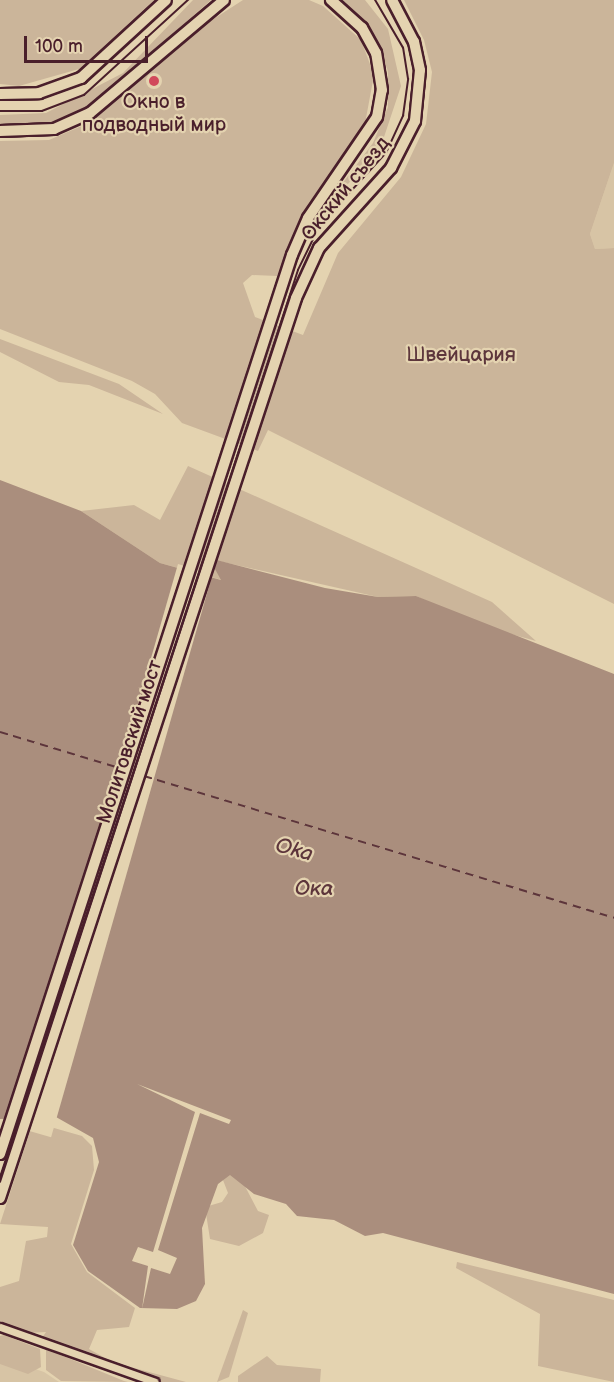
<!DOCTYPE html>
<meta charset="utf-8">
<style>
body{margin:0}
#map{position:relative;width:614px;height:1382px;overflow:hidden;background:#e4d3b0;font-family:"Balsamiq Sans",sans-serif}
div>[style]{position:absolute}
.built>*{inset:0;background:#d7c4a5}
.green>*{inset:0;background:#cbb59a}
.water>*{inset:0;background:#aa8e7d}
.pier>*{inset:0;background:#e4d3b0;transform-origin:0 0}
.ferry>*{height:1.5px;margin-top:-0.75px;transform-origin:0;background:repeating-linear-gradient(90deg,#5d353b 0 8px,transparent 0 14px)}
.roads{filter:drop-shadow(2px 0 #4a1f2b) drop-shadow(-2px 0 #4a1f2b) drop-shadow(0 2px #4a1f2b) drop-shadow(0 -2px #4a1f2b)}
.street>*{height:7px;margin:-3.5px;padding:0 3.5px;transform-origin:3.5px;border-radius:3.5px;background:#e4d3b0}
.primary>*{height:10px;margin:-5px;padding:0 5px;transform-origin:5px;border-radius:5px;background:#e4d3b0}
.tram>*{height:1.5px;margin:-0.75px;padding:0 0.75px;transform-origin:0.75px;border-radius:0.75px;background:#4a1f2b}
.dots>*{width:16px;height:16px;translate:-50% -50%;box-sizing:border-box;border:3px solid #e4d3b0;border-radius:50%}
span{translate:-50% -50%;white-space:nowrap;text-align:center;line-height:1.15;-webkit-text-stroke:4.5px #e4d3b0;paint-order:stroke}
.poi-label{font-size:20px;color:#4a1f2b}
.street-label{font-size:20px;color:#4a1f2b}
.park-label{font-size:20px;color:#5d363c}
.water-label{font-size:21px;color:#5d353b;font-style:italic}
.scale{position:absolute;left:24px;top:36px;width:124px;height:27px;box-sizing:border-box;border:3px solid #4a1f2b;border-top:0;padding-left:8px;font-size:18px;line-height:21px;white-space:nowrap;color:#4a1f2b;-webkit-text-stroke:4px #e4d3b0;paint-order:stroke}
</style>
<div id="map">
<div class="built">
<i style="clip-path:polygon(614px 163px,614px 248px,595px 249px,590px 234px)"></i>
<i style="clip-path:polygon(0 1357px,44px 1372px,59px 1382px,0 1382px)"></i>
</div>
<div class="green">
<i style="clip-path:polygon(0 0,154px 0,79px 69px,19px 86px,0 84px)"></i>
<i style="clip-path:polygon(193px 0,211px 0,89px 107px,47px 124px,0 124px,0 115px,46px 113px,123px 73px)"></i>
<i style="clip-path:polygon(243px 0,309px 0,323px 6px,361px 40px,374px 75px,364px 129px,308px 204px,277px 276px,252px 275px,243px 283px,255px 317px,303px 335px,338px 253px,401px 177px,426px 124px,432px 72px,424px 40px,404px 0,614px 0,614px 163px,590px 234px,595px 249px,614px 248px,614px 604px,268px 430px,258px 451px,182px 423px,155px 394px,132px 381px,0 329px,0 141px,49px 140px,91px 122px,195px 31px)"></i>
<i style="clip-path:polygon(342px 0,365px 0,388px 29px,401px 86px,380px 149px,314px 221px,373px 143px,388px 107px,388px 72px,380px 46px)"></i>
<i style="clip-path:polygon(0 339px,119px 384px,163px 414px,89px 385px,59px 382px,0 352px)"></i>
<i style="clip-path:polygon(188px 466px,492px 602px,536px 641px,482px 626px,416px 596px,378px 597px,210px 559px,222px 580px,160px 563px,81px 511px,134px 505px,160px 520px)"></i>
<i style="clip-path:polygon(33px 1122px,82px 1136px,92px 1146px,94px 1170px,71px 1244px,87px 1272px,135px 1308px,129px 1327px,97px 1330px,89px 1349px,114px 1363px,96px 1362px,42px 1338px,46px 1332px,28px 1333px,0 1324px,0 1287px,19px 1281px,26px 1241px,47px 1237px,48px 1227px,0 1224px)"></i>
<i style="clip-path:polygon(237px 1171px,258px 1211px,269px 1215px,263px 1233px,239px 1246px,210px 1239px,205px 1207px,222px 1202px,228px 1193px,221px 1175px)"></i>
<i style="clip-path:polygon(457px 1262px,614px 1300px,614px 1382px,538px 1366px,540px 1314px,456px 1268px)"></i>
<i style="clip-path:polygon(243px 1310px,248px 1313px,229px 1377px,217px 1382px)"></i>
<i style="clip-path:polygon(4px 1335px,40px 1349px,41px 1367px,28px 1374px,0 1364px,0 1336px)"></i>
<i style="clip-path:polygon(46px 1349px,124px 1381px,128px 1382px,61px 1381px,46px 1370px)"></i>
<i style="clip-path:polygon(267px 1356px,277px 1365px,321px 1369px,320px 1382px,238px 1382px,238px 1376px)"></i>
<i style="clip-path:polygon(123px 1365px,186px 1382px,161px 1382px,121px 1370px)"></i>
</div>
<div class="water">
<i style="clip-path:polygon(0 480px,81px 511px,160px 563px,221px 580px,209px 558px,325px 588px,378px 597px,416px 596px,614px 674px,614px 1294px,383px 1233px,365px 1236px,334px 1220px,297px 1216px,286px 1204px,254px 1194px,230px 1175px,218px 1184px,202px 1228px,205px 1284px,196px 1301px,177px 1309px,140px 1308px,88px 1271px,73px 1245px,99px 1162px,93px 1138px,56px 1117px,0 1119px)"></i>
</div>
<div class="pier">
<i style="left:178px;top:564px;width:36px;height:586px;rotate:16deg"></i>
<i style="clip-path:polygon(137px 1084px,231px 1120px,229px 1124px,200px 1113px,158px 1250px,177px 1258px,170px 1274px,151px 1268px,142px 1309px,148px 1266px,132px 1261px,138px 1247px,153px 1252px,195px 1112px)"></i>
</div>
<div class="ferry">
<i style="left:0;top:732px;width:124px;rotate:16.8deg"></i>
<i style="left:144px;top:776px;width:491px;rotate:16.8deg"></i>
</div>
<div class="roads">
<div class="street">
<i style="left:0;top:1327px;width:164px;rotate:19.5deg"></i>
</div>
<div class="primary">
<i style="left:0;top:94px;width:39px;rotate:-1deg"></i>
<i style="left:39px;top:93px;width:45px;rotate:-19.7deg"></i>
<i style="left:81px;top:78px;width:115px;rotate:-42.5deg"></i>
<i style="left:0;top:131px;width:54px;rotate:-2.1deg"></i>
<i style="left:54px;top:129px;width:39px;rotate:-24deg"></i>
<i style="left:90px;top:113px;width:175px;rotate:-40.1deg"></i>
<i style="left:0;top:1154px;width:945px;rotate:-72.01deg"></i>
<i style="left:292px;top:255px;width:40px;rotate:-66.6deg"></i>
<i style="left:308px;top:218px;width:122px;rotate:-55.7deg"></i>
<i style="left:377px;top:117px;width:27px;rotate:-80deg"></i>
<i style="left:382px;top:90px;width:37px;rotate:-99deg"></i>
<i style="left:376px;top:53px;width:29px;rotate:-119deg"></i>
<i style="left:362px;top:28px;width:42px;rotate:-137.9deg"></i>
<i style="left:0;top:1198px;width:947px;rotate:-71.79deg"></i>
<i style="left:296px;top:298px;width:55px;rotate:-65.3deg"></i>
<i style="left:319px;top:248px;width:108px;rotate:-48deg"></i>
<i style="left:391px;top:168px;width:53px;rotate:-62.9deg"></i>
<i style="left:415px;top:121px;width:51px;rotate:-84.4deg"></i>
<i style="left:420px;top:70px;width:29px;rotate:-102deg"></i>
<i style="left:414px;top:42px;width:47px;rotate:-117.6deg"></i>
</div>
</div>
<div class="tram">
<i style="left:0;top:111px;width:42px"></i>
<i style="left:42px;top:111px;width:45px;rotate:-20.9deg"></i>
<i style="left:84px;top:95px;width:141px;rotate:-42.4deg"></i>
<i style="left:0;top:1182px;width:959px;rotate:-71.9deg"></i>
<i style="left:298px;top:270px;width:50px;rotate:-63.9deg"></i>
<i style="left:320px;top:225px;width:98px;rotate:-47.5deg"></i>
<i style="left:386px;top:153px;width:41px;rotate:-65.3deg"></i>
<i style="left:403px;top:116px;width:37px;rotate:-82deg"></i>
<i style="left:408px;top:79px;width:31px;rotate:-99deg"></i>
<i style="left:403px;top:48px;width:56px;rotate:-120.3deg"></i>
</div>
<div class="dots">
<i style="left:154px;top:81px;background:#d1495b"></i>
</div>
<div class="poi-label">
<span style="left:154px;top:114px">Окно в<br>подводный мир</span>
</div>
<div class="street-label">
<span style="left:346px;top:189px;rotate:-51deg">Окский съезд</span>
<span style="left:130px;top:742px;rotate:-72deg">Молитовский мост</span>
</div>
<div class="park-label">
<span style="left:461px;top:355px">Швейцария</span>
</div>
<div class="water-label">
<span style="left:294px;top:850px;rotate:16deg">Oka</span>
<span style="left:314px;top:889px">Ока</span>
</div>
<div class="scale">100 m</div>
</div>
